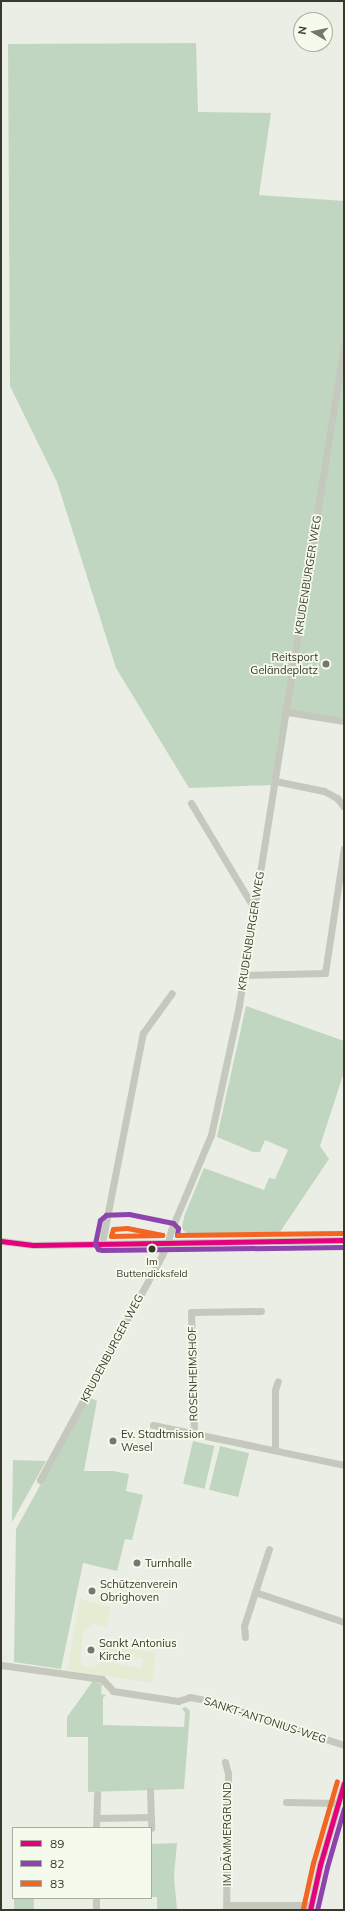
<!DOCTYPE html>
<meta charset="utf-8">
<style>
body{margin:0}
#map{position:relative;width:345px;height:1911px;overflow:hidden;background:#ebeee4;font-family:Mulish,sans-serif}
div>[style]{position:absolute}
.green>*{inset:0;background:#c1d6c0;transform-origin:0 0}
.plaza>*{inset:0;background:#e4ecd4}
.minor>*{height:7px;margin:-3.5px;padding:0 3.5px;transform-origin:3.5px;border-radius:3.5px;background:#c5c8bc}
.bus-1>*{height:5px;margin:-2.5px;padding:0 2.5px;transform-origin:2.5px;border-radius:2.5px;background:#e5007d}
.bus-2>*{height:5px;margin:-2.5px;padding:0 2.5px;transform-origin:2.5px;border-radius:2.5px;background:#8e44ad}
.bus-3>*{height:5px;margin:-2.5px;padding:0 2.5px;transform-origin:2.5px;border-radius:2.5px;background:#f26522}
.dots>*{width:11px;height:11px;translate:-50% -50%;box-sizing:border-box;border:2px solid #f5faec;border-radius:50%}
span{translate:-50% -50%;white-space:nowrap;text-align:center;line-height:1.15;-webkit-text-stroke:3.5px #f5faec;paint-order:stroke}
.bus-label{font-size:10px;color:#37392a}
.street-label{font-size:11px;color:#37392a}
.poi-label{font-size:11px;color:#37392a}
.right{translate:-100% -50%;text-align:right}
.left{translate:0 -50%;text-align:left}
.frame{position:absolute;inset:0;border:2px solid #37392a;pointer-events:none}
.legend{position:absolute;left:12px;top:1827px;width:140px;height:72px;box-sizing:border-box;background:#f5faec;border:1px solid #a9ad9e;margin:0;padding:5px 7px;list-style:none;font-size:12px;color:#37392a}
.legend li{display:flex;align-items:center;gap:8px;height:20px}
.legend b{width:20px;border:1px solid #a9ad9e}
.north{position:absolute;left:293px;top:12px;width:40px;height:40px;box-sizing:border-box;background:#f5faec;border:1px solid #a9ad9e;border-radius:50%;rotate:279deg;font-size:11px;font-weight:700;line-height:16px;text-align:center;color:#37392a}
.north::after{content:'';display:block;margin:auto;width:14px;height:18px;background:#76786b;clip-path:polygon(50% 0,100% 100%,50% 72%,0 100%)}
</style>
<div id="map">
<div class="green">
<i style="clip-path:polygon(196px 43px,198px 112px,271px 113px,259px 195px,344px 201px,344px 720px,288px 712px,272px 785px,189px 788px,116px 668px,57px 482px,10px 386px,8px 44px)"></i>
<i style="clip-path:polygon(246px 1006px,344px 1041px,344px 1072px,320px 1146px,329px 1159px,278px 1235px,187px 1233px,183px 1230px,182px 1226px,185px 1214px,204px 1168px,264px 1190px,269px 1178px,275px 1179px,288px 1150px,265px 1140px,260px 1152px,253px 1152px,217px 1137px)"></i>
<i style="clip-path:polygon(89px 1397px,97px 1401px,84px 1471px,113px 1471px,129px 1474px,126px 1491px,143px 1495px,132px 1540px,125px 1539px,117px 1571px,83px 1563px,61px 1669px,14px 1662px,16px 1529px)"></i>
<i style="left:193px;top:1441px;width:22px;height:44px;rotate:13deg"></i>
<i style="left:220px;top:1446px;width:30px;height:45px;rotate:14deg"></i>
<i style="clip-path:polygon(13px 1460px,46px 1461px,12px 1522px)"></i>
<i style="clip-path:polygon(93px 1681px,102px 1684px,101px 1694px,106px 1695px,103px 1698px,103px 1725px,184px 1727px,185px 1713px,182px 1708px,186px 1707px,190px 1711px,184px 1789px,88px 1792px,88px 1737px,67px 1737px,67px 1717px)"></i>
<i style="clip-path:polygon(177px 1843px,174px 1876px,177px 1910px,157px 1910px,157px 1897px,151px 1897px,151px 1844px)"></i>
<i style="left:14px;top:1899px;width:20px;height:11px"></i>
</div>
<div class="plaza">
<i style="clip-path:polygon(evenodd,80px 1599px,111px 1607px,107px 1626px,93px 1624px,84px 1631px,80px 1657px,82px 1666px,95px 1668px,101px 1661px,104px 1644px,156px 1653px,152px 1683px,67px 1670px,80px 1599px,116px 1652px,143px 1658px,141px 1669px,114px 1663px,116px 1652px)"></i>
</div>
<div class="minor">
<i style="left:287px;top:712px;width:58px;rotate:9deg"></i>
<i style="left:275px;top:781px;width:50px;rotate:11.5deg"></i>
<i style="left:324px;top:791px;width:15px;rotate:28deg"></i>
<i style="left:337px;top:798px;width:11px;rotate:52deg"></i>
<i style="left:191px;top:803px;width:125px;rotate:59.1deg"></i>
<i style="left:245px;top:975px;width:80px;rotate:-1.4deg"></i>
<i style="left:325px;top:973px;width:126px;rotate:-81.4deg"></i>
<i style="left:1px;top:1241px;width:32px;rotate:7deg"></i>
<i style="left:33px;top:1245px;width:311px;rotate:-0.9deg"></i>
<i style="left:102px;top:1243px;width:214px;rotate:-79deg"></i>
<i style="left:143px;top:1033px;width:49px;rotate:-54.1deg"></i>
<i style="left:153px;top:1425px;width:195px;rotate:11.8deg"></i>
<i style="left:194px;top:1434px;width:122px;rotate:-91.4deg"></i>
<i style="left:191px;top:1312px;width:70px;rotate:-0.8deg"></i>
<i style="left:275px;top:1450px;width:60px;rotate:-90deg"></i>
<i style="left:275px;top:1390px;width:9px;rotate:-72deg"></i>
<i style="left:40px;top:1480px;width:256px;rotate:-61.5deg"></i>
<i style="left:162px;top:1255px;width:14px;rotate:-65deg"></i>
<i style="left:168px;top:1242px;width:12px;rotate:-76deg"></i>
<i style="left:171px;top:1230px;width:103px;rotate:-67.2deg"></i>
<i style="left:211px;top:1135px;width:133px;rotate:-77.8deg"></i>
<i style="left:239px;top:1005px;width:669px;rotate:-80.97deg"></i>
<i style="left:269px;top:1549px;width:45px;rotate:108deg"></i>
<i style="left:255px;top:1592px;width:94px;rotate:18.6deg"></i>
<i style="left:245px;top:1637px;width:11px;rotate:-95deg"></i>
<i style="left:244px;top:1626px;width:36px;rotate:-72deg"></i>
<i style="left:1px;top:1665px;width:102px;rotate:7.9deg"></i>
<i style="left:102px;top:1679px;width:16px;rotate:47deg"></i>
<i style="left:113px;top:1691px;width:66px;rotate:8.7deg"></i>
<i style="left:178px;top:1701px;width:13px;rotate:-18deg"></i>
<i style="left:190px;top:1697px;width:20px;rotate:11deg"></i>
<i style="left:210px;top:1701px;width:141px;rotate:18.2deg"></i>
<i style="left:225px;top:1762px;width:11px;rotate:75deg"></i>
<i style="left:228px;top:1773px;width:137px;rotate:90.8deg"></i>
<i style="left:150px;top:1791px;width:37px;rotate:88deg"></i>
<i style="left:286px;top:1802px;width:51px;rotate:1.1deg"></i>
<i style="left:97px;top:1818px;width:54px;rotate:-1.1deg"></i>
<i style="left:96px;top:1828px;width:34px;rotate:-88deg"></i>
<i style="left:227px;top:1905px;width:83px"></i>
<i style="left:96px;top:1910px;width:12px;rotate:-90deg"></i>
<i style="left:310px;top:1910px;width:46px;rotate:-77.5deg"></i>
<i style="left:320px;top:1865px;width:85px;rotate:-73.7deg"></i>
</div>
<div class="bus-1">
<i style="left:1px;top:1241px;width:32px;rotate:7deg"></i>
<i style="left:33px;top:1245px;width:311px;rotate:-0.9deg"></i>
<i style="left:310px;top:1910px;width:46px;rotate:-77.5deg"></i>
<i style="left:320px;top:1865px;width:85px;rotate:-73.7deg"></i>
</div>
<div class="bus-2">
<i style="left:177px;top:1235px;width:7px;rotate:-82deg"></i>
<i style="left:178px;top:1228px;width:7px;rotate:-135deg"></i>
<i style="left:173px;top:1223px;width:45px;rotate:-168.4deg"></i>
<i style="left:129px;top:1214px;width:23px;rotate:178deg"></i>
<i style="left:106px;top:1215px;width:8px;rotate:140deg"></i>
<i style="left:100px;top:1220px;width:25px;rotate:102deg"></i>
<i style="left:95px;top:1244px;width:6px;rotate:59deg"></i>
<i style="left:98px;top:1249px;width:4px;rotate:14deg"></i>
<i style="left:102px;top:1250px;width:242px;rotate:-0.7deg"></i>
<i style="left:317px;top:1910px;width:44px;rotate:-76.9deg"></i>
<i style="left:327px;top:1867px;width:61px;rotate:-73.9deg"></i>
</div>
<div class="bus-3">
<i style="left:127px;top:1228px;width:36px;rotate:11deg"></i>
<i style="left:162px;top:1235px;width:51px;rotate:178.9deg"></i>
<i style="left:111px;top:1236px;width:7px;rotate:-74deg"></i>
<i style="left:113px;top:1229px;width:14px;rotate:-4deg"></i>
<i style="left:177px;top:1235px;width:167px;rotate:-0.7deg"></i>
<i style="left:303px;top:1908px;width:46px;rotate:-77.5deg"></i>
<i style="left:313px;top:1863px;width:85px;rotate:-73.7deg"></i>
</div>
<div class="dots">
<i style="left:326px;top:664px;background:#76786b"></i>
<i style="left:152px;top:1249px;background:#37392a"></i>
<i style="left:113px;top:1441px;background:#76786b"></i>
<i style="left:137px;top:1563px;background:#76786b"></i>
<i style="left:92px;top:1591px;background:#76786b"></i>
<i style="left:91px;top:1650px;background:#76786b"></i>
</div>
<div class="bus-label">
<span style="left:152px;top:1267px">Im<br>Buttendicksfeld</span>
</div>
<div class="street-label">
<span style="left:308px;top:575px;rotate:-81deg">KRUDENBURGER WEG</span>
<span style="left:251px;top:931px;rotate:-81deg">KRUDENBURGER WEG</span>
<span style="left:112px;top:1348px;rotate:-62deg">KRUDENBURGER WEG</span>
<span style="left:193px;top:1374px;rotate:-91deg">ROSENHEIMSHOF</span>
<span style="left:265px;top:1720px;rotate:18deg">SANKT-ANTONIUS-WEG</span>
<span style="left:227px;top:1834px;rotate:-90deg">IM DÄMMERGRUND</span>
</div>
<div class="poi-label">
<span class="right" style="left:318px;top:664px">Reitsport<br>Geländeplatz</span>
<span class="left" style="left:121px;top:1441px">Ev. Stadtmission<br>Wesel</span>
<span class="left" style="left:145px;top:1563px">Turnhalle</span>
<span class="left" style="left:100px;top:1591px">Schützenverein<br>Obrighoven</span>
<span class="left" style="left:99px;top:1650px">Sankt Antonius<br>Kirche</span>
</div>
<div class="frame"></div>
<ul class="legend">
<li><b style="height:5px;background:#e5007d"></b>89</li>
<li><b style="height:5px;background:#8e44ad"></b>82</li>
<li><b style="height:5px;background:#f26522"></b>83</li>
</ul>
<div class="north">N</div>
</div>
